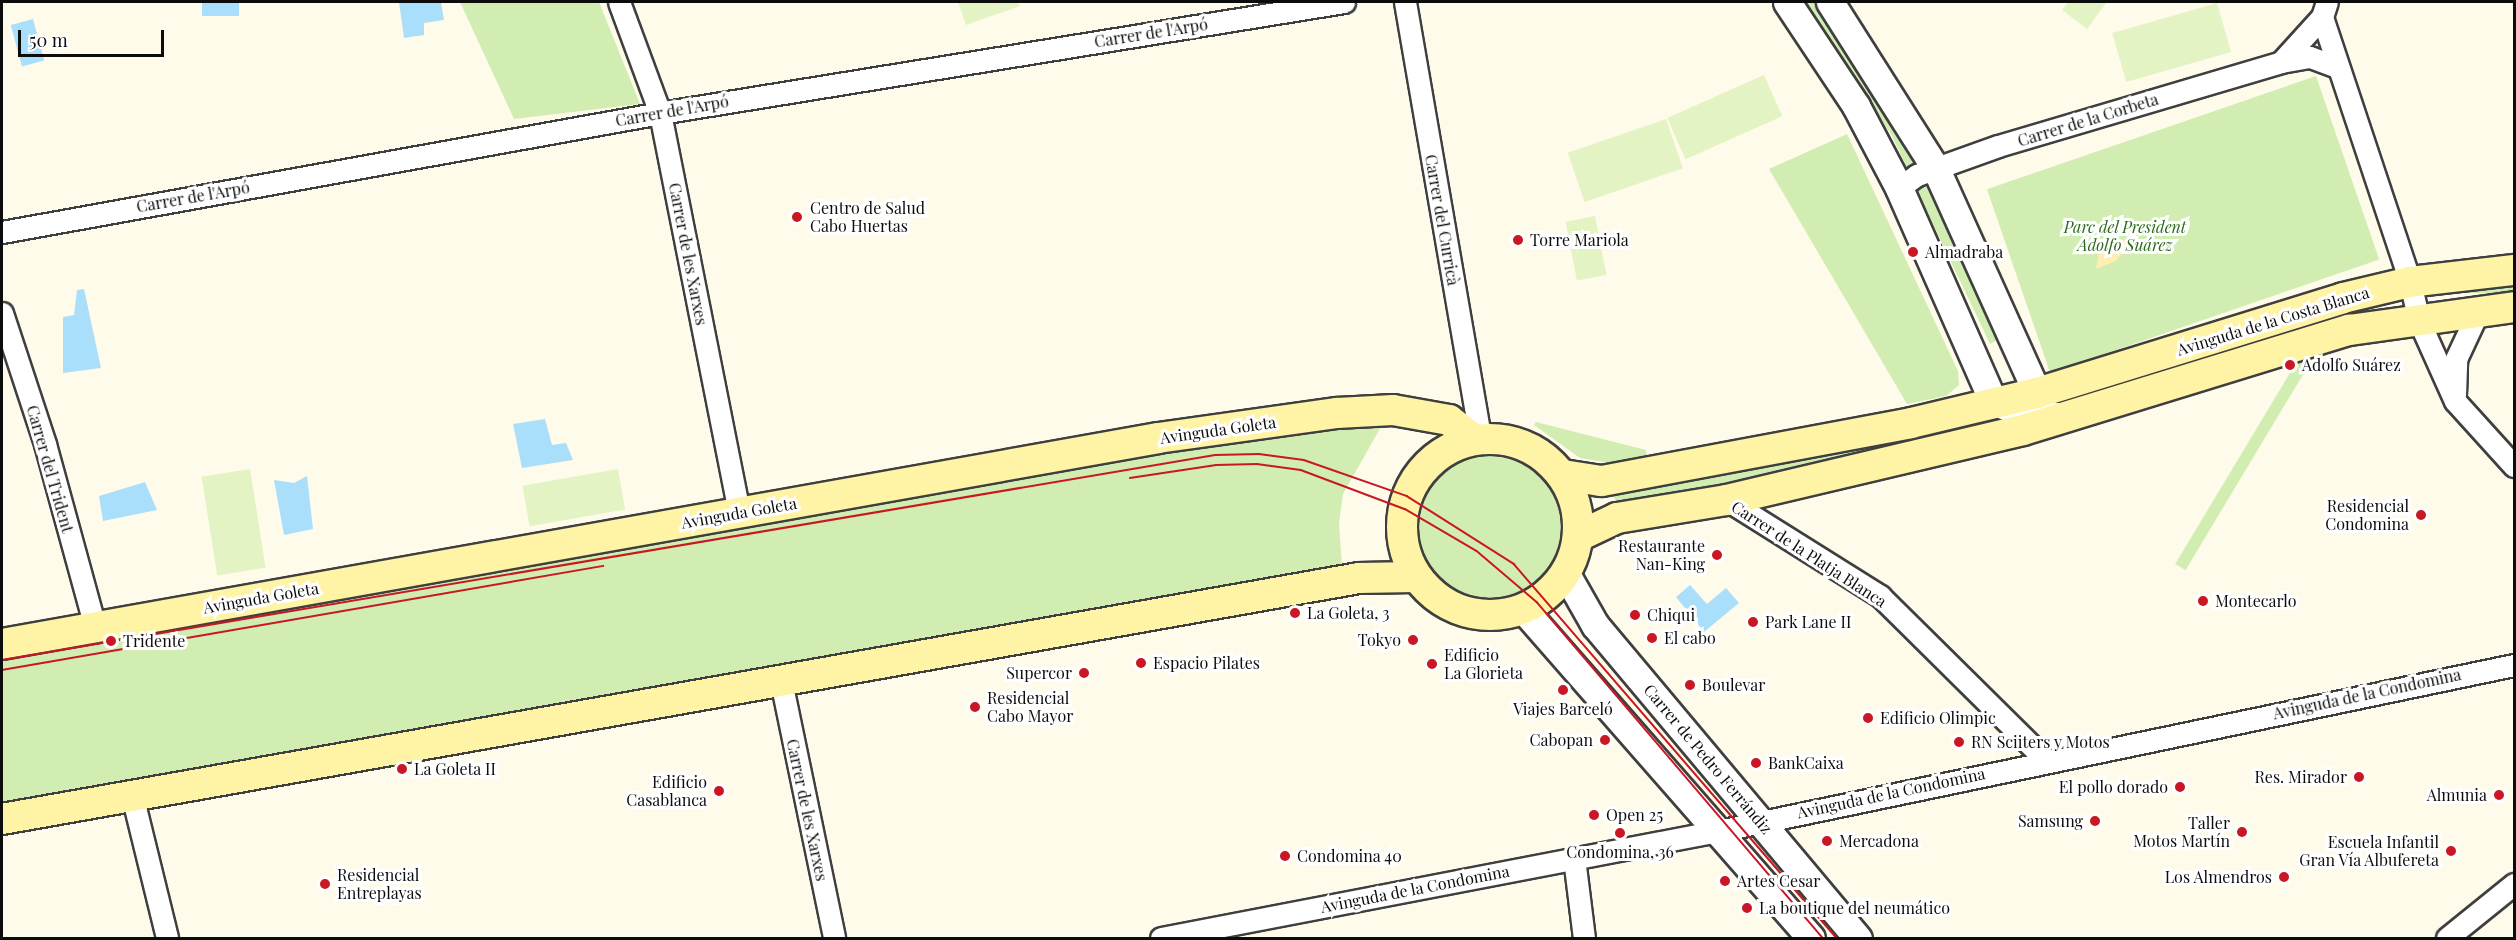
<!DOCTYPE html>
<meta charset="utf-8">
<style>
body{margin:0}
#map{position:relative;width:2516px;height:940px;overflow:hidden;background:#fffbeb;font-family:"Playfair Display",serif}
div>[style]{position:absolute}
.green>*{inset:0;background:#d1edb1;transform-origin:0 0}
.round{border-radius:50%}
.sand>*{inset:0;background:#ffedb3}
.pitch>*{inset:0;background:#e4f3c3;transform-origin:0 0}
.water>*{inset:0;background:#aadffc;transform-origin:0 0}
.roads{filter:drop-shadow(2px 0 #3f3f3f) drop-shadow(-2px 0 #3f3f3f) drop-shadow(0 2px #3f3f3f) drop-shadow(0 -2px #3f3f3f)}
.minor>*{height:21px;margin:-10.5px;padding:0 10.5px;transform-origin:10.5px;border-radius:10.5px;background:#fff}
.tertiary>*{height:27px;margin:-13.5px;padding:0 13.5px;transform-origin:13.5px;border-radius:13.5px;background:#fff}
.secondary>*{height:30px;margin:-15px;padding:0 15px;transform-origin:15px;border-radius:15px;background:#fff4a6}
.secondary>.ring{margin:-15px;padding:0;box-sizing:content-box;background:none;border:30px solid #fff4a6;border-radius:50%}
.tram>*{height:1.5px;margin:-0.75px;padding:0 0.75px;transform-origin:0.75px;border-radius:0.75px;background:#c91723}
.dots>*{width:16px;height:16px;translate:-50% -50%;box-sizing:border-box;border:3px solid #fff;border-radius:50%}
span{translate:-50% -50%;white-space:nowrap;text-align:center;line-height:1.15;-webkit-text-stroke:6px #fff;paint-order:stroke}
.street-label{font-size:16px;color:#0c0c0c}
.poi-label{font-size:16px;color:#0c0c0c}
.left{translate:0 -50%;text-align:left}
.right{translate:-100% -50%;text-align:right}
.park-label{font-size:16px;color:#296917;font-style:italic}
.frame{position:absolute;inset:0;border:3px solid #0c0c0c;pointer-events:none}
.scale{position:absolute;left:18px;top:30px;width:146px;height:27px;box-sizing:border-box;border:3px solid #0c0c0c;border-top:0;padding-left:8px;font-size:18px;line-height:21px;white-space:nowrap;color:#0c0c0c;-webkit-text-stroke:4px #fff;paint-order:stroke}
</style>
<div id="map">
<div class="green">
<i style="clip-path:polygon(460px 2px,599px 2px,640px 104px,514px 119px)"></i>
<i style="clip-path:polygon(1804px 2px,1819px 2px,1919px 164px,1908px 170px,1892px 136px)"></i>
<i style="left:2316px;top:76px;width:194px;height:348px;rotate:71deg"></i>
<i style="clip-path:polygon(1847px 134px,1958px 371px,1959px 385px,1946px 396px,1907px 404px,1769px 169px)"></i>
<i style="clip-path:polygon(1924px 177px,1999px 339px,1990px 344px,1915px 186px)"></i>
<i style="left:2514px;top:282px;width:11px;height:94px;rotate:90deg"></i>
<i style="left:2323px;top:318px;width:12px;height:287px;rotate:31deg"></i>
<i style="clip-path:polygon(1536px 422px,1646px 450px,1647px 459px,1615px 464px,1580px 458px,1534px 425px)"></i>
<i style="clip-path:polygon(1382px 425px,1343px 494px,1339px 523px,1342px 567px,2px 810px,2px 657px,1312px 426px)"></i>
<i style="clip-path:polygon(1923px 429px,1938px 439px,1620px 504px,1611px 495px)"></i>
<i class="round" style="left:1418px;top:455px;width:144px;height:144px"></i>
</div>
<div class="sand">
<i style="clip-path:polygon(2101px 239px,2132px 240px,2116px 261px,2096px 269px)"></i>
</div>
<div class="pitch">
<i style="clip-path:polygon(958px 2px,1018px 2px,1020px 6px,966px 25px)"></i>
<i style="clip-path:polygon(2068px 2px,2107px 2px,2087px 29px,2062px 10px)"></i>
<i style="left:2217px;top:3px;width:51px;height:109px;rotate:74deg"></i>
<i style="left:1764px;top:75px;width:45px;height:106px;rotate:66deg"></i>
<i style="left:1666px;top:119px;width:52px;height:104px;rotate:71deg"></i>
<i style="left:1595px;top:216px;width:60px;height:30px;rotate:79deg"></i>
<i style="left:250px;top:469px;width:100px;height:49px;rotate:81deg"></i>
<i style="left:618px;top:469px;width:41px;height:97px;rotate:80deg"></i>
</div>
<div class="water">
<i style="left:202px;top:2px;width:37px;height:14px"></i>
<i style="clip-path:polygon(399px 2px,441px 2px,444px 20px,424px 23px,424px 35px,404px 38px)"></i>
<i style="left:33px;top:19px;width:43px;height:23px;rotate:75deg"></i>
<i style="clip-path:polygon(84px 289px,101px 368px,63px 373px,63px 317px,74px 315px,77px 290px)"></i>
<i style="clip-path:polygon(545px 419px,552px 445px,566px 443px,573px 460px,522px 468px,513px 424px)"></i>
<i style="clip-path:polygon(307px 476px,313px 529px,284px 535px,274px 480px,294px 483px)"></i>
<i style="clip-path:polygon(145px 482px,157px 510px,103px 521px,99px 496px)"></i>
<i style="clip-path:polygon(1690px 585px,1707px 604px,1726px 588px,1739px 603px,1704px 632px,1676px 597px)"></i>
</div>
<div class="roads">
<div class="minor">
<i style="left:619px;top:2px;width:118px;rotate:69.7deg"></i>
<i style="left:660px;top:113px;width:407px;rotate:78.8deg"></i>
<i style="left:1405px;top:2px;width:442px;rotate:80.2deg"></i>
<i style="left:2322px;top:17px;width:279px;rotate:71.6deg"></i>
<i style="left:2410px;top:282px;width:40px;rotate:77deg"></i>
<i style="left:2419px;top:321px;width:88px;rotate:65.8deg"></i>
<i style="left:2455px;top:401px;width:88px;rotate:47.8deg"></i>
<i style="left:2281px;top:62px;width:61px;rotate:-47.7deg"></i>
<i style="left:2322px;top:17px;width:16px;rotate:-72deg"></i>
<i style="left:1899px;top:188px;width:22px;rotate:-36deg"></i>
<i style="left:1917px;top:175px;width:86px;rotate:-19.7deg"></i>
<i style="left:1998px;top:146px;width:295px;rotate:-16.5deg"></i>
<i style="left:2281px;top:62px;width:29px;rotate:-10deg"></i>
<i style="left:2310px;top:57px;width:30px;rotate:20deg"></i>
<i style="left:2px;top:232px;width:669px;rotate:-10.25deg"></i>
<i style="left:660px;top:113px;width:693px;rotate:-9.22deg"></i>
<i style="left:2px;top:313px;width:138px;rotate:71.8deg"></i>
<i style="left:45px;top:444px;width:190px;rotate:74.7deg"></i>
<i style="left:2455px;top:395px;width:36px;rotate:-88deg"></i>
<i style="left:2456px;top:359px;width:52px;rotate:-64.9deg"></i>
<i style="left:1727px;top:500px;width:181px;rotate:32.1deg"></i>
<i style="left:1880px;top:596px;width:233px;rotate:44.7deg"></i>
<i style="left:781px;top:681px;width:262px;rotate:78.3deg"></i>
<i style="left:132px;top:795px;width:147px;rotate:76.2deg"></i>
<i style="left:1574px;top:858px;width:81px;rotate:82.9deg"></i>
<i style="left:1161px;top:938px;width:577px;rotate:-10.88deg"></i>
<i style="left:1728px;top:829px;width:803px;rotate:-11.79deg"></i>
<i style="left:2447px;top:938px;width:86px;rotate:-38.9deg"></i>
</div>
<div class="tertiary">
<i style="left:1787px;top:2px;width:125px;rotate:56.4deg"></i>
<i style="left:1856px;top:106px;width:93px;rotate:62.3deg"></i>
<i style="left:1899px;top:188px;width:233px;rotate:66.2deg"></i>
<i style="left:1993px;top:401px;width:37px;rotate:22deg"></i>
<i style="left:2027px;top:415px;width:33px;rotate:2deg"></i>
<i style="left:1830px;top:2px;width:198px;rotate:57.6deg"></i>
<i style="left:1936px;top:169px;width:246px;rotate:65.7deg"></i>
<i style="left:1566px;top:574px;width:59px;rotate:60.4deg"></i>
<i style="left:1595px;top:625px;width:409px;rotate:50deg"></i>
<i style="left:1523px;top:609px;width:437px;rotate:48.8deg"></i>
</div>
<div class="secondary">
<i class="ring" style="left:1402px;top:439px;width:146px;height:146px"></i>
<i style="left:1563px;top:475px;width:39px;rotate:9deg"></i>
<i style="left:1602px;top:481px;width:314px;rotate:-10.6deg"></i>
<i style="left:1911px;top:423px;width:130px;rotate:-13.4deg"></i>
<i style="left:2037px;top:393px;width:320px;rotate:-17.2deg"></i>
<i style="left:2343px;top:298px;width:69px;rotate:-13.4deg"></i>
<i style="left:2410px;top:282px;width:105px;rotate:-6.6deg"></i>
<i style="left:1579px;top:536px;width:42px;rotate:-25.3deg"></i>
<i style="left:1617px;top:518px;width:111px;rotate:-9.3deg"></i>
<i style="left:1727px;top:500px;width:304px;rotate:-13.3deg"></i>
<i style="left:2023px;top:430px;width:341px;rotate:-17.1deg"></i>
<i style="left:2349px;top:330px;width:167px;rotate:-7.9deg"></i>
<i style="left:2px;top:644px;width:1174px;rotate:-10.1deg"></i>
<i style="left:1158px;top:438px;width:181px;rotate:-8deg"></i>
<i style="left:1337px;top:413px;width:56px;rotate:-3.1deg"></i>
<i style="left:1393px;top:410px;width:57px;rotate:10.1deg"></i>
<i style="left:1449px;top:420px;width:31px;rotate:38deg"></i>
<i style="left:2px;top:819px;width:1378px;rotate:-10.07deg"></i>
<i style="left:1359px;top:578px;width:55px;rotate:-1deg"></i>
</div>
</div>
<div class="tram">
<i style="left:1130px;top:478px;width:87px;rotate:-8.6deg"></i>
<i style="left:1216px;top:465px;width:41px;rotate:-1.4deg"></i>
<i style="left:1257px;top:464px;width:44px;rotate:7.8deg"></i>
<i style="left:1301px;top:470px;width:111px;rotate:20.6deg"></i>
<i style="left:1405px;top:509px;width:83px;rotate:30.3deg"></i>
<i style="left:1477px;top:551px;width:79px;rotate:40.4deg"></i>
<i style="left:1537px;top:602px;width:441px;rotate:49.6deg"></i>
<i style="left:2px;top:660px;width:1230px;rotate:-9.59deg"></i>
<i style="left:1215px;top:455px;width:44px;rotate:-1.3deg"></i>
<i style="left:1259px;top:454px;width:45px;rotate:7.6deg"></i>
<i style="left:1304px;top:460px;width:109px;rotate:19.3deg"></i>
<i style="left:1407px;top:496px;width:127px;rotate:32.4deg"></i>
<i style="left:1514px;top:564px;width:494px;rotate:49.2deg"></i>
<i style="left:2px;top:670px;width:610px;rotate:-9.82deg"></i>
</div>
<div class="dots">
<i style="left:797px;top:217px;background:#c91723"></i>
<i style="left:1518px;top:240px;background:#c91723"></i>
<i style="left:1913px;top:252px;background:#c91723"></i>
<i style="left:2290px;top:365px;background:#c91723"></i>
<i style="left:2421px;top:515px;background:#c91723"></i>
<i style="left:1717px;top:555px;background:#c91723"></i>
<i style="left:2203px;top:601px;background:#c91723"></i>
<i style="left:1295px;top:613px;background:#c91723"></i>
<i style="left:1635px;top:615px;background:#c91723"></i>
<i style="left:1753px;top:622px;background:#c91723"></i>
<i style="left:1652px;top:638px;background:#c91723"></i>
<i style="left:1413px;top:640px;background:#c91723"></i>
<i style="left:111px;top:641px;background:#c91723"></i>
<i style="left:1141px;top:663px;background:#c91723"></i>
<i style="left:1432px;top:664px;background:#c91723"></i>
<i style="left:1084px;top:673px;background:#c91723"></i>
<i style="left:1690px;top:685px;background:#c91723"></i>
<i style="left:1563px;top:690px;background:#c91723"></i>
<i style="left:975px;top:707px;background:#c91723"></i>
<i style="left:1868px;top:718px;background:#c91723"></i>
<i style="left:1605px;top:740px;background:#c91723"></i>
<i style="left:1959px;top:742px;background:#c91723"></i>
<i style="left:1756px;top:763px;background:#c91723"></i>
<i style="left:402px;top:769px;background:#c91723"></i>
<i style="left:2359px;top:777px;background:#c91723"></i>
<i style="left:2180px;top:787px;background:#c91723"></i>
<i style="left:719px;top:791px;background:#c91723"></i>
<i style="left:2499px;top:795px;background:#c91723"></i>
<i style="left:1594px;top:815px;background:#c91723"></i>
<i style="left:2095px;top:821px;background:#c91723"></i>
<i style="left:2242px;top:832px;background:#c91723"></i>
<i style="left:1620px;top:833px;background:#c91723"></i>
<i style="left:1827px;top:841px;background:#c91723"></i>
<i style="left:2451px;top:851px;background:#c91723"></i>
<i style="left:1285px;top:856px;background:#c91723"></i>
<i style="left:2284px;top:877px;background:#c91723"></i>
<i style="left:1725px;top:881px;background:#c91723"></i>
<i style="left:325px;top:884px;background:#c91723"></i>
<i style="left:1747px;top:908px;background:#c91723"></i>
</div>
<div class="street-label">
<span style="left:1151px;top:33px;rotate:-9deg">Carrer de l'Arpó</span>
<span style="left:672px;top:111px;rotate:-10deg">Carrer de l'Arpó</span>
<span style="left:2088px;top:120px;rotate:-17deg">Carrer de la Corbeta</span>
<span style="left:193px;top:197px;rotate:-10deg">Carrer de l'Arpó</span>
<span style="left:1442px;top:220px;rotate:80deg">Carrer del Curricà</span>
<span style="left:688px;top:254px;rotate:79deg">Carrer de les Xarxes</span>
<span style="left:2273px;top:321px;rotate:-17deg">Avinguda de la Costa Blanca</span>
<span style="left:1218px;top:430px;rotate:-8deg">Avinguda Goleta</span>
<span style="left:50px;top:469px;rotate:74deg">Carrer del Trident</span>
<span style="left:739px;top:513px;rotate:-10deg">Avinguda Goleta</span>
<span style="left:1809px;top:554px;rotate:33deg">Carrer de la Platja Blanca</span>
<span style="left:261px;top:598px;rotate:-10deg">Avinguda Goleta</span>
<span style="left:2367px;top:694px;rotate:-12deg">Avinguda de la Condomina</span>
<span style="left:1708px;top:759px;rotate:50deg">Carrer de Pedro Ferrándiz</span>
<span style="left:1891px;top:793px;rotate:-12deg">Avinguda de la Condomina</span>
<span style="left:807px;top:810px;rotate:78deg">Carrer de les Xarxes</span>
<span style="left:1415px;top:889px;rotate:-11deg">Avinguda de la Condomina</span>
</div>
<div class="poi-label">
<span class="left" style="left:810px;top:217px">Centro de Salud<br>Cabo Huertas</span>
<span class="left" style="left:1530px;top:240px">Torre Mariola</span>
<span class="left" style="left:1925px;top:252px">Almadraba</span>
<span class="left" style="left:2302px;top:365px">Adolfo Suárez</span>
<span class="right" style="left:2409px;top:515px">Residencial<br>Condomina</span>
<span class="right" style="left:1705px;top:555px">Restaurante<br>Nan-King</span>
<span class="left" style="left:2215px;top:601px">Montecarlo</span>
<span class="left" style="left:1307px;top:613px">La Goleta, 3</span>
<span class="left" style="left:1647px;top:615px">Chiqui</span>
<span class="left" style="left:1765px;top:622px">Park Lane II</span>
<span class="left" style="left:1664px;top:638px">El cabo</span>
<span class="right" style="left:1401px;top:640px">Tokyo</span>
<span class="left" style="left:123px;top:641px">Tridente</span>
<span class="left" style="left:1444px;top:664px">Edificio<br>La Glorieta</span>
<span class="left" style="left:1153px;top:663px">Espacio Pilates</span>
<span class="right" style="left:1072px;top:673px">Supercor</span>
<span class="left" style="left:1702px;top:685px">Boulevar</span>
<span class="left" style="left:987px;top:707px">Residencial<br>Cabo Mayor</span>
<span style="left:1563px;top:709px">Viajes Barceló</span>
<span class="left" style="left:1880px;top:718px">Edificio Olimpic</span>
<span class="right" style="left:1593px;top:740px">Cabopan</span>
<span class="left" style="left:1971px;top:742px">RN Sciiters y Motos</span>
<span class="left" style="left:1768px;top:763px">BankCaixa</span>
<span class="left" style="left:414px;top:769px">La Goleta II</span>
<span class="right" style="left:2347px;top:777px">Res. Mirador</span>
<span class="right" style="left:707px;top:791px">Edificio<br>Casablanca</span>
<span class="right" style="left:2168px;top:787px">El pollo dorado</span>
<span class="right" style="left:2487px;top:795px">Almunia</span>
<span class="left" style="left:1606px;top:815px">Open 25</span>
<span class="right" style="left:2083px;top:821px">Samsung</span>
<span class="right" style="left:2230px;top:832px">Taller<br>Motos Martín</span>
<span class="left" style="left:1839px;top:841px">Mercadona</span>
<span class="right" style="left:2439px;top:851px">Escuela Infantil<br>Gran Vía Albufereta</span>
<span style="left:1620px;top:852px">Condomina, 36</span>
<span class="left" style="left:1297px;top:856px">Condomina 40</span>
<span class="left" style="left:337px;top:884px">Residencial<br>Entreplayas</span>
<span class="right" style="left:2272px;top:877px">Los Almendros</span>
<span class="left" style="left:1737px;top:881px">Artes Cesar</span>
<span class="left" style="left:1759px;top:908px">La boutique del neumático</span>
</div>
<div class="park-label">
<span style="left:2125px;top:236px">Parc del President<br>Adolfo Suárez</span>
</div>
<div class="frame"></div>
<div class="scale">50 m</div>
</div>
